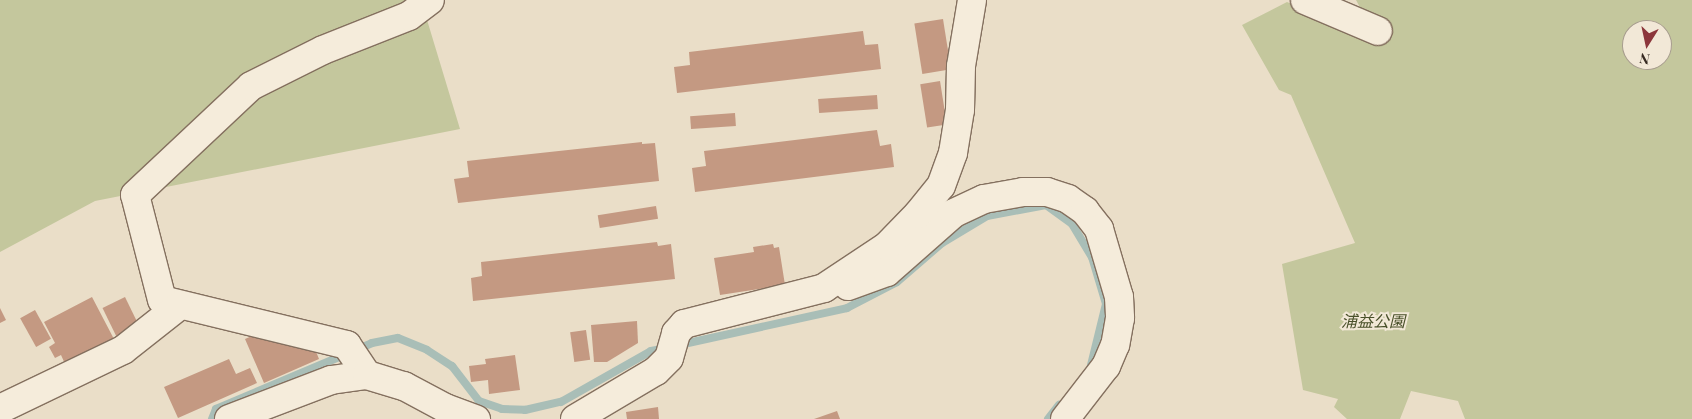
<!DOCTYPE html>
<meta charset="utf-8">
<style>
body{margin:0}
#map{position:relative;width:1692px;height:419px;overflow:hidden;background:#eadec8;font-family:"Playfair Display","Noto Sans JP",serif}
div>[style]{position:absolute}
.green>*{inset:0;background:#c4c79d}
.stream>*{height:8px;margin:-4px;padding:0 4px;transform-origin:4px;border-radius:4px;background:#a9beb7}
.building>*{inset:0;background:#c49982;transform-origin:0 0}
.roads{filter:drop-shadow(1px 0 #84705f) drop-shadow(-1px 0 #84705f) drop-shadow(0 1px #84705f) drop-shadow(0 -1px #84705f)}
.minor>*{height:28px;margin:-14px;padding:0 14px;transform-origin:14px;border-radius:14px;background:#f5ecdb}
span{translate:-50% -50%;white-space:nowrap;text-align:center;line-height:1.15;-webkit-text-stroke:4px #f2e8d7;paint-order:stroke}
.park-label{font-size:16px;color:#49502a;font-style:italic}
.north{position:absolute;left:1622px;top:20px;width:50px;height:50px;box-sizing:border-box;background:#f2e8d7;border:1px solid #a79c8e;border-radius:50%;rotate:190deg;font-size:14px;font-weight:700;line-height:20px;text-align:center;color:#362a21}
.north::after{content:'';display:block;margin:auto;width:18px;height:22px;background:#8c363b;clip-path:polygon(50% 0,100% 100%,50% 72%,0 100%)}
</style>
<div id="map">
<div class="green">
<i style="clip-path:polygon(0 0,421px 0,460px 129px,95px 201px,0 252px)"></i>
<i style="clip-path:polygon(evenodd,1356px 0,1692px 0,1692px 419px,1465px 419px,1458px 401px,1411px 391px,1400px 419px,1347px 419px,1334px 407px,1338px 399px,1303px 390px,1282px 264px,1355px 243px,1291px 95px,1279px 90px,1242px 25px,1287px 2px,1378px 41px,1356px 0,1632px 30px,1662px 30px,1662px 60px,1632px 60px,1632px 30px)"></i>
</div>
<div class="stream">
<i style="left:679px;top:345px;width:172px;rotate:-12.4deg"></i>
<i style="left:847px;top:308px;width:56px;rotate:-27.5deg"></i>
<i style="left:897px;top:282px;width:60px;rotate:-40.9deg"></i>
<i style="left:942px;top:243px;width:52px;rotate:-31deg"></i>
<i style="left:987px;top:216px;width:60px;rotate:-10.6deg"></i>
<i style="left:1046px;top:205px;width:32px;rotate:36deg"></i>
<i style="left:1072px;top:224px;width:39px;rotate:59deg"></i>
<i style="left:1092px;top:257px;width:49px;rotate:73.4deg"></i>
<i style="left:1106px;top:304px;width:63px;rotate:103.8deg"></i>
<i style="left:212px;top:419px;width:11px;rotate:-68deg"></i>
<i style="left:216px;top:409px;width:169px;rotate:-22.9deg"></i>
<i style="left:372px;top:343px;width:26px;rotate:-11deg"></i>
<i style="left:398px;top:338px;width:31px;rotate:22deg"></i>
<i style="left:427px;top:350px;width:30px;rotate:33deg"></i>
<i style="left:452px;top:366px;width:44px;rotate:52.4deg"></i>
<i style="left:479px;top:401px;width:24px;rotate:19deg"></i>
<i style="left:502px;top:409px;width:23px;rotate:2deg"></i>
<i style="left:525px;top:410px;width:37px;rotate:-13deg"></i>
<i style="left:561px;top:402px;width:103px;rotate:-29.5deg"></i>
<i style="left:651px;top:351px;width:15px;rotate:-11deg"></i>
<i style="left:1048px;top:419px;width:18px;rotate:-52deg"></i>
</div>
<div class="building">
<i style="left:943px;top:19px;width:51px;height:29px;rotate:81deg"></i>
<i style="clip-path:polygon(863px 31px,865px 45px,878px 44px,881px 69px,677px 93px,674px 67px,690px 65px,689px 52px)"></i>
<i style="left:940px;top:81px;width:44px;height:20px;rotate:81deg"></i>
<i style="left:877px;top:95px;width:14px;height:59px;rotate:86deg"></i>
<i style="left:735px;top:113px;width:13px;height:45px;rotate:86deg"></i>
<i style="clip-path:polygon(877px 130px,880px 146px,891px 144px,894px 167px,695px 192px,692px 168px,706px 166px,704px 151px)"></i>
<i style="clip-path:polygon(642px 142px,642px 144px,655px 143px,659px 181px,458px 203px,454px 179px,469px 177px,467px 161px)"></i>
<i style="left:656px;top:206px;width:13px;height:59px;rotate:81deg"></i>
<i style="clip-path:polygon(657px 242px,658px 246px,671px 244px,675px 279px,473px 301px,471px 278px,482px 276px,481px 262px)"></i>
<i style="clip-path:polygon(773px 244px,774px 248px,779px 247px,785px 285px,720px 295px,714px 258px,754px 252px,753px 247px)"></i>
<i style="clip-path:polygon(92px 297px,115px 341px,66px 366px,61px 355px,55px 358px,49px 347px,55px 343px,44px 322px)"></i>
<i style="left:125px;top:297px;width:32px;height:25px;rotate:64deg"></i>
<i style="clip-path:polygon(0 308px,6px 320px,0 323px)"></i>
<i style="left:35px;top:310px;width:33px;height:17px;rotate:61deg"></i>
<i style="clip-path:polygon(637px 321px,638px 343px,607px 362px,594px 362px,591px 325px)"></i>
<i style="clip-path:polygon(266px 330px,271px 342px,284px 337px,305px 344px,309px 351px,315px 349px,319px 359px,264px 383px,245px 339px)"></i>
<i style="left:586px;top:330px;width:30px;height:16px;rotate:82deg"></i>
<i style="clip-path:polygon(515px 355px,520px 390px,489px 394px,488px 380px,471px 382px,469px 366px,486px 364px,485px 359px)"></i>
<i style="clip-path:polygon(229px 359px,236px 374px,250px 368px,257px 383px,178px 418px,164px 387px)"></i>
<i style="clip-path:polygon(658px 407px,659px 419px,627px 419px,626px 412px)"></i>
<i style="clip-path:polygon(837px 411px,840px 419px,814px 419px)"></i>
</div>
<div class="roads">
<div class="minor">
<i style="left:1305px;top:0;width:79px;rotate:23deg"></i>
<i style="left:848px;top:286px;width:41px;rotate:-19.7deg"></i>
<i style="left:887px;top:272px;width:89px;rotate:-41.4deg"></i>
<i style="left:954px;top:213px;width:33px;rotate:-25deg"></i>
<i style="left:984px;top:199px;width:40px;rotate:-10deg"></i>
<i style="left:1023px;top:192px;width:24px"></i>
<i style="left:1047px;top:192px;width:22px;rotate:18deg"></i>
<i style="left:1068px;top:199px;width:21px;rotate:35deg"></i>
<i style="left:1085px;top:211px;width:23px;rotate:52deg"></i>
<i style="left:1099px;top:229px;width:71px;rotate:73.6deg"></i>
<i style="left:1119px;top:297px;width:21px;rotate:87deg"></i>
<i style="left:1120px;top:318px;width:27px;rotate:100deg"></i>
<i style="left:1115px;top:345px;width:23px;rotate:113deg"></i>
<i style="left:1106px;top:366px;width:67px;rotate:127.7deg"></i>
<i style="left:367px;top:375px;width:36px;rotate:-124deg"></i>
<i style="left:347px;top:345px;width:190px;rotate:-166.3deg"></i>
<i style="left:162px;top:300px;width:108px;rotate:-104.4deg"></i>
<i style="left:135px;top:195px;width:159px;rotate:-43.2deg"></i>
<i style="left:251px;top:86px;width:80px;rotate:-26.6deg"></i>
<i style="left:323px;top:50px;width:92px;rotate:-21.6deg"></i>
<i style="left:409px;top:16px;width:26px;rotate:-37deg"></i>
<i style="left:0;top:409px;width:136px;rotate:-25.6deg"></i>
<i style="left:123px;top:350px;width:71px;rotate:-38.2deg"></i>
<i style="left:229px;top:419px;width:109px;rotate:-20.9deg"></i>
<i style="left:331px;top:380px;width:36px;rotate:-8deg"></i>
<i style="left:367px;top:375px;width:39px;rotate:17deg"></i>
<i style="left:404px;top:386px;width:47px;rotate:28.2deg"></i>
<i style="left:445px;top:408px;width:33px;rotate:20deg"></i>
<i style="left:575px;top:419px;width:94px;rotate:-30.7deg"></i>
<i style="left:656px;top:371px;width:18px;rotate:-45deg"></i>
<i style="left:669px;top:358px;width:26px;rotate:-74deg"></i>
<i style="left:676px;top:333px;width:12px;rotate:-48deg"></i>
<i style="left:684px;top:324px;width:145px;rotate:-14.4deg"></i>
<i style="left:824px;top:288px;width:76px;rotate:-33.7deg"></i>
<i style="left:887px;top:246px;width:45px;rotate:-45.9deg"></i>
<i style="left:918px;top:214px;width:36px;rotate:-51deg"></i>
<i style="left:941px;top:186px;width:35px;rotate:-70deg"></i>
<i style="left:953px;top:153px;width:44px;rotate:-80.8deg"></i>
<i style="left:960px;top:110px;width:44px;rotate:-88.7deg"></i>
<i style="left:961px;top:66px;width:67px;rotate:-80.5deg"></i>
</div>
</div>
<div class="park-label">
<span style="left:1373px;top:321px">浦益公園</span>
</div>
<div class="north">N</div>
</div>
